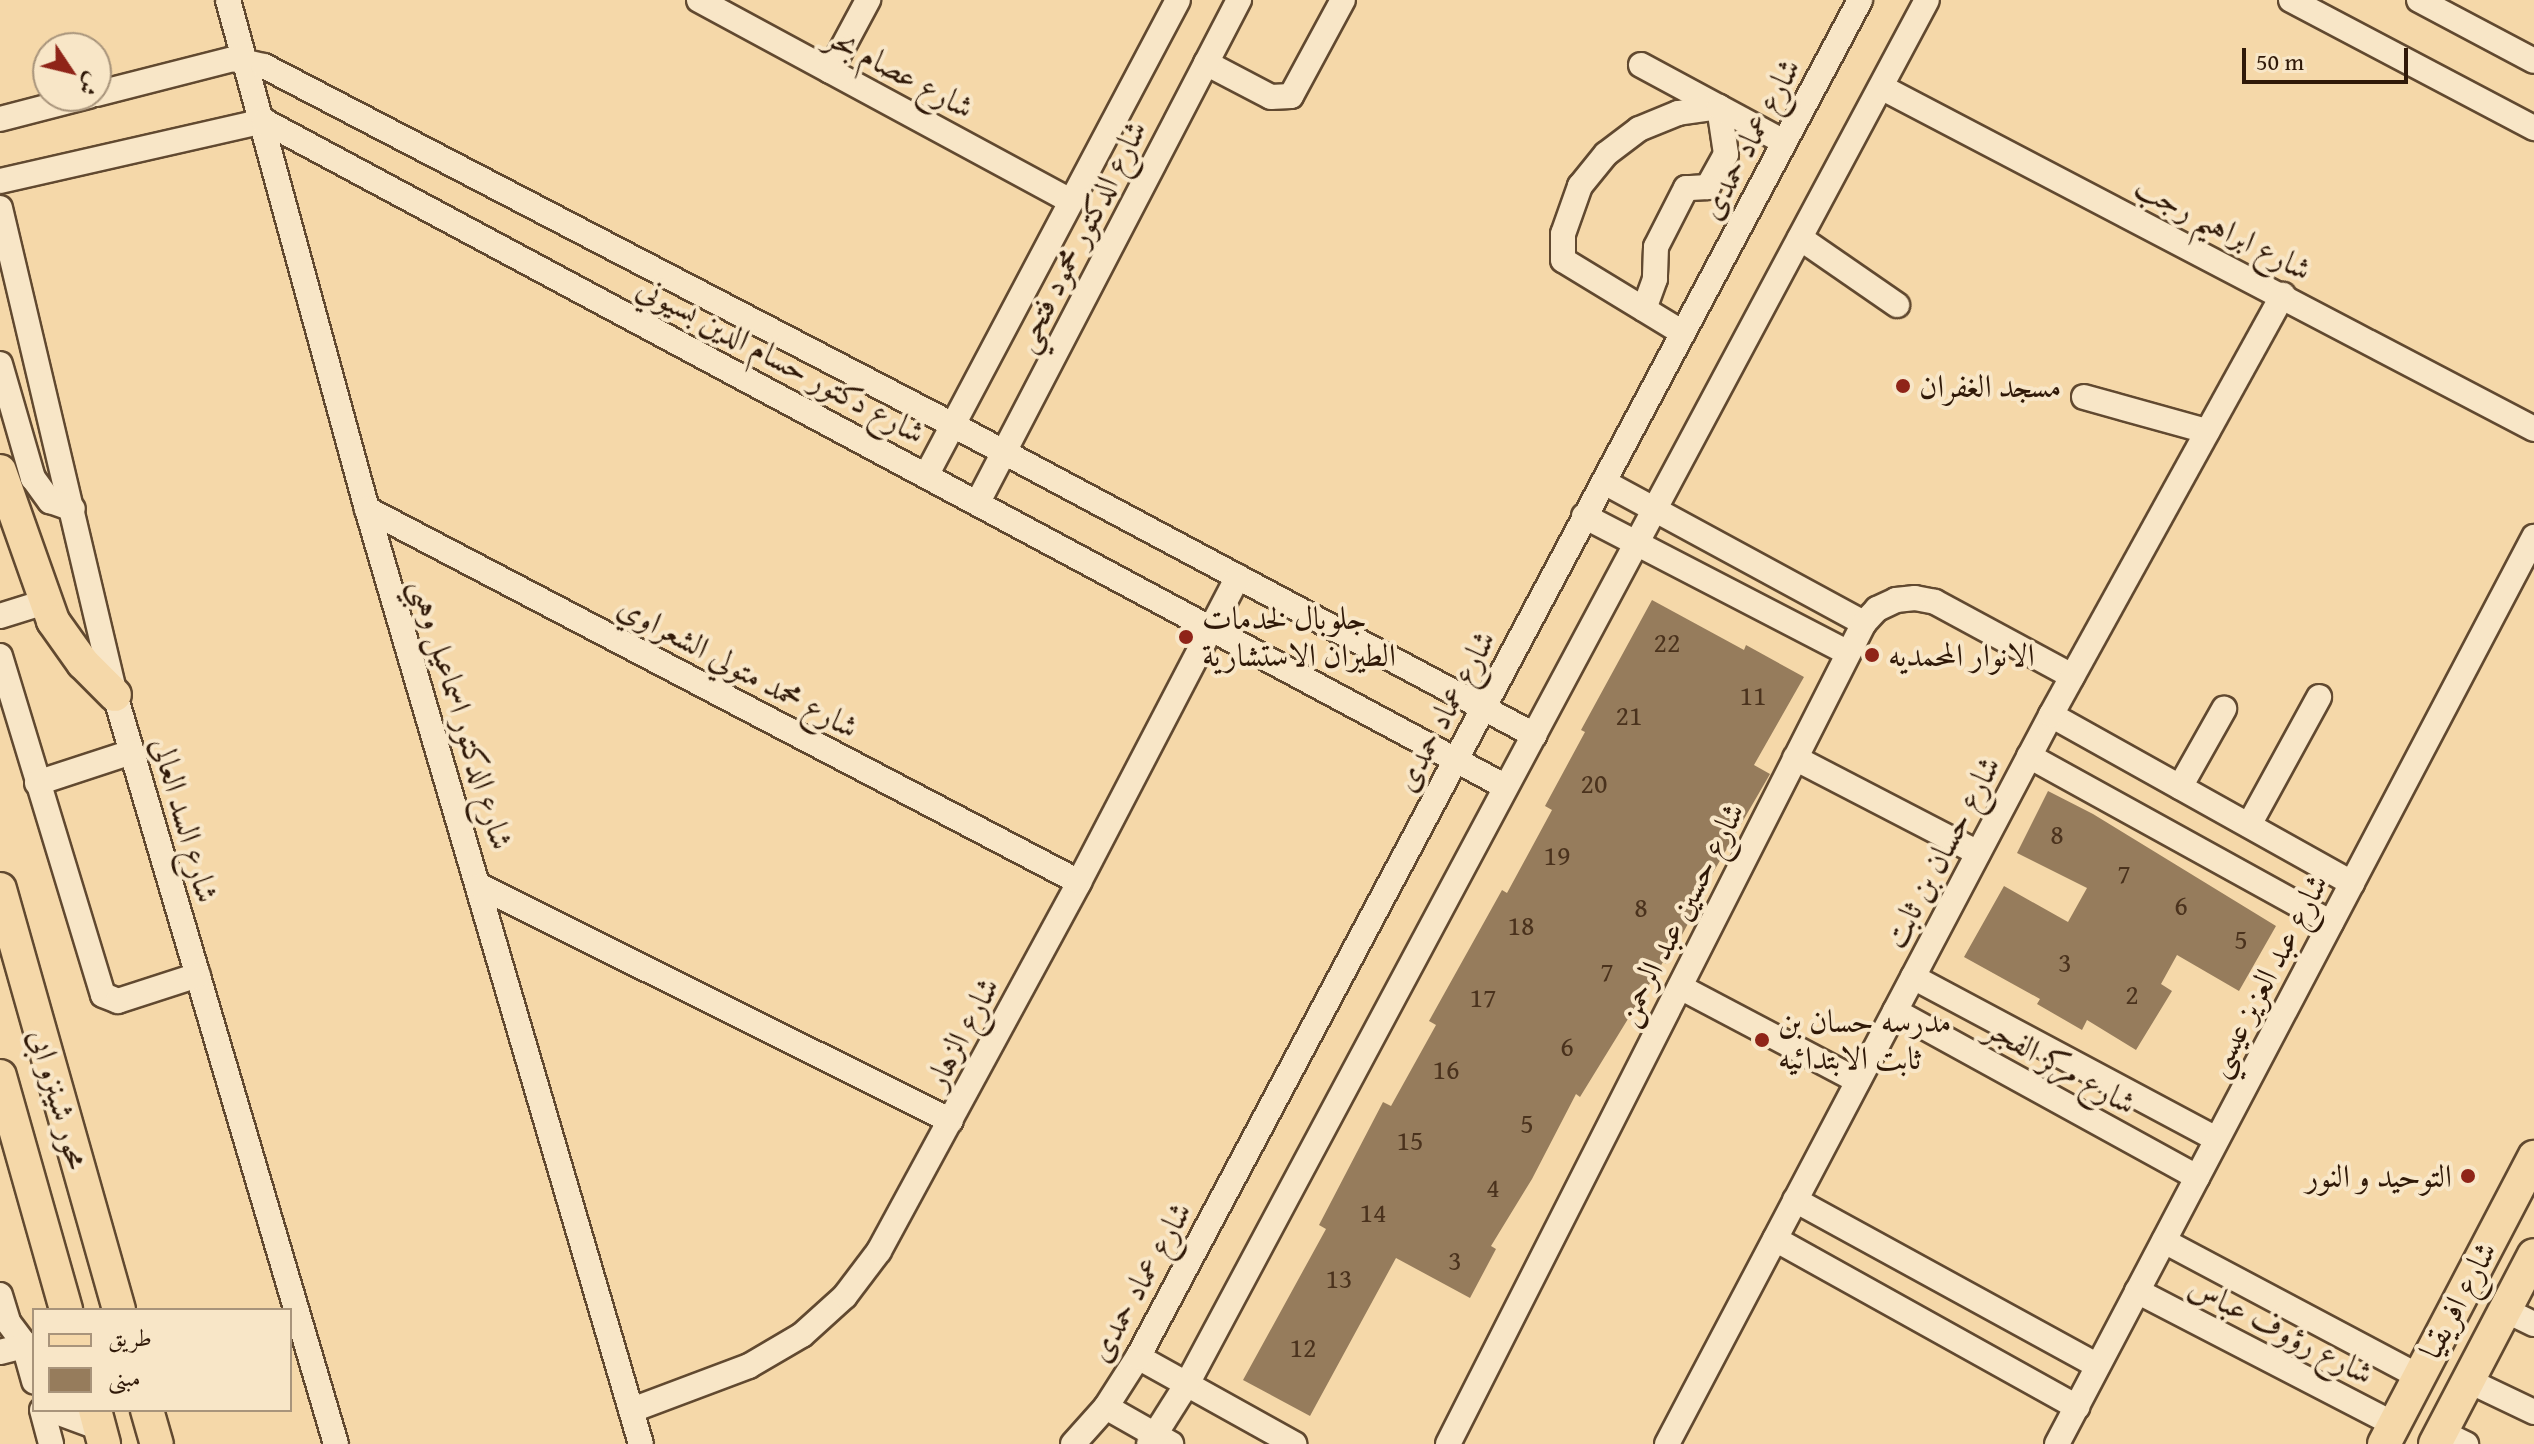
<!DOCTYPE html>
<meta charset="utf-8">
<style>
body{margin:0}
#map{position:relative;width:2534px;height:1444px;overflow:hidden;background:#f5d8a9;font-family:"Gentium Book Plus",Amiri,serif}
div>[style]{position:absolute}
.building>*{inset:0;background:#967c5c}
.roads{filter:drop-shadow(2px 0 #614930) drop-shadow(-2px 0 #614930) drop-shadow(0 2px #614930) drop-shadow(0 -2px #614930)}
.minor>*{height:24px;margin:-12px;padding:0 12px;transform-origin:12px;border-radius:12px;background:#f8e6c7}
.major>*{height:32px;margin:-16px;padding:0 16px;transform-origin:16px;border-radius:16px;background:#f5d8a9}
.dots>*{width:22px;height:22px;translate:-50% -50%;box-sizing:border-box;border:4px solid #f8e6c7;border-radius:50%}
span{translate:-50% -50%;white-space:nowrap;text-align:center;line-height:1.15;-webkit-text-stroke:8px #f8e6c7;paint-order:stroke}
.number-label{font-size:28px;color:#4a321d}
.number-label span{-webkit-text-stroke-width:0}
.street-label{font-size:32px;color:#301908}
.poi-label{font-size:32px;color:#301908}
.left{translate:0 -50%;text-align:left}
.right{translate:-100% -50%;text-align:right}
.legend{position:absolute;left:32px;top:1308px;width:260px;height:104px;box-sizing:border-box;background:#f8e6c7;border:2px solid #a8947b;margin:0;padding:10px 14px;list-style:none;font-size:24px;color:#301908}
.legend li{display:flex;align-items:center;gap:16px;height:40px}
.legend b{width:40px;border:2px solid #a8947b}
.north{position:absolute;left:32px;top:32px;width:80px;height:80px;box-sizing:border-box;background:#f8e6c7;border:2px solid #a8947b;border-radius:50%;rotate:125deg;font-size:22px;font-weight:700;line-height:32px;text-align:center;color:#301908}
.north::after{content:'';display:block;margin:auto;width:28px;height:36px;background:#8f2418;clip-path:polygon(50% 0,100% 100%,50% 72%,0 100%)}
.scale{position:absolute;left:2242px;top:48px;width:166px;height:36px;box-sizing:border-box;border:4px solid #301908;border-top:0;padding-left:10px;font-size:24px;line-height:28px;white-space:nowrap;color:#301908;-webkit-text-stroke:6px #f8e6c7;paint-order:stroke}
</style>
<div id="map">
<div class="building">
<i style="clip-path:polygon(1652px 600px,1744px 650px,1746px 645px,1804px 677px,1754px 765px,1770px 774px,1692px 909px,1695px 911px,1666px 964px,1663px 962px,1580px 1097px,1576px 1094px,1532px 1179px,1491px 1246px,1496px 1249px,1470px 1298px,1396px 1258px,1310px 1416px,1243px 1380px,1326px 1229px,1319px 1225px,1383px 1102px,1391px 1106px,1436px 1025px,1429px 1021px,1502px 890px,1507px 893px,1552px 810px,1545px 806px,1585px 732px,1581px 730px)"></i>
<i style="clip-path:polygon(2048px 791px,2093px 814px,2276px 926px,2239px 991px,2177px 955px,2161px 984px,2172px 991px,2136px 1050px,2087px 1020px,2082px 1030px,2037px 1004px,2040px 999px,1964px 957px,2004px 886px,2068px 922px,2087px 888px,2017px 853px)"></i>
</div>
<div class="roads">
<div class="minor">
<i style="left:228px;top:0;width:528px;rotate:74.73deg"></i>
<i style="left:367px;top:509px;width:974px;rotate:73.67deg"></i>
<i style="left:699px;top:0;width:423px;rotate:28.4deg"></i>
<i style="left:2291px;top:0;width:275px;rotate:27.8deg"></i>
<i style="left:2419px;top:0;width:130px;rotate:27.9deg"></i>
<i style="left:1206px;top:63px;width:73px;rotate:27.6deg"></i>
<i style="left:1271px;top:97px;width:20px;rotate:-3deg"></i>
<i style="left:1291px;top:96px;width:109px;rotate:-61.6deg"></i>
<i style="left:1641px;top:65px;width:89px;rotate:28.3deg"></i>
<i style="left:1719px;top:107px;width:48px;rotate:81.5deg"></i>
<i style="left:1726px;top:154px;width:38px;rotate:119deg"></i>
<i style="left:1708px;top:187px;width:22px;rotate:177deg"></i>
<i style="left:1686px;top:188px;width:66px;rotate:117deg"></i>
<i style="left:1656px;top:247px;width:32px;rotate:92deg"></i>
<i style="left:1655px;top:279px;width:32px;rotate:110deg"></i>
<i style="left:830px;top:71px;width:81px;rotate:-61.8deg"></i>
<i style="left:1881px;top:87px;width:737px;rotate:27.64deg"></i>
<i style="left:96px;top:94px;width:141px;rotate:-14.3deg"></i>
<i style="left:233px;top:59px;width:32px;rotate:13deg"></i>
<i style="left:264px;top:66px;width:777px;rotate:27.52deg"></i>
<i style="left:953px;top:425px;width:659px;rotate:28.08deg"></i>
<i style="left:0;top:119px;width:92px;rotate:-14.5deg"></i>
<i style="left:0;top:181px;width:271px;rotate:-12.8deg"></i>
<i style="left:264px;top:121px;width:1409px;rotate:28.2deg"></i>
<i style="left:0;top:208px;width:500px;rotate:76.71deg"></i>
<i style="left:115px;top:695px;width:781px;rotate:73.56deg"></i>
<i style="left:1800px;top:238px;width:118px;rotate:34.6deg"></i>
<i style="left:1683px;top:333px;width:140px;rotate:-148.7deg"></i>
<i style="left:1563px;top:260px;width:26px;rotate:-90deg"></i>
<i style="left:1563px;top:234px;width:51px;rotate:-70.5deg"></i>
<i style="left:1580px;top:186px;width:41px;rotate:-50.9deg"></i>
<i style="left:1606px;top:154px;width:41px;rotate:-37.1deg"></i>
<i style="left:1639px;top:129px;width:42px;rotate:-22.3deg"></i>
<i style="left:1678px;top:113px;width:41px;rotate:-8.3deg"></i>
<i style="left:1719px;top:107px;width:74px;rotate:28.3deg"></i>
<i style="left:0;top:364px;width:119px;rotate:73.9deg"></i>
<i style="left:33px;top:478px;width:29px;rotate:54deg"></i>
<i style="left:50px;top:501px;width:24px;rotate:19deg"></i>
<i style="left:2084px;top:397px;width:128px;rotate:15.5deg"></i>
<i style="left:927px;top:474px;width:536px;rotate:-62.1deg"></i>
<i style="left:1604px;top:482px;width:296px;rotate:28.5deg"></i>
<i style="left:978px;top:502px;width:566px;rotate:-62.53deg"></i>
<i style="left:367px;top:509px;width:804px;rotate:27.65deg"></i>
<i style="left:1584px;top:516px;width:295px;rotate:27.4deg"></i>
<i style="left:0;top:616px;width:47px;rotate:-17.3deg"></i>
<i style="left:0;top:656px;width:354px;rotate:73.1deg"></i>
<i style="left:103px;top:995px;width:16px;rotate:22deg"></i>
<i style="left:118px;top:1001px;width:84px;rotate:-18deg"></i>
<i style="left:2051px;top:715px;width:345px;rotate:29.2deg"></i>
<i style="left:2029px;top:756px;width:345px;rotate:28.9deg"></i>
<i style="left:1795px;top:758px;width:206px;rotate:27.4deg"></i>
<i style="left:37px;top:783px;width:100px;rotate:-18.1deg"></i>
<i style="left:2180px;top:787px;width:90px;rotate:-60.6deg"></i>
<i style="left:2249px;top:825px;width:146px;rotate:-61.3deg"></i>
<i style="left:480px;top:886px;width:526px;rotate:26.52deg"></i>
<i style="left:1913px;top:977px;width:344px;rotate:28.1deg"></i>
<i style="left:1680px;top:987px;width:201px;rotate:27.8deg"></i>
<i style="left:1895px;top:1011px;width:345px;rotate:28.8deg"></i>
<i style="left:1795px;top:1200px;width:345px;rotate:28.7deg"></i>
<i style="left:1775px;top:1239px;width:346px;rotate:29.1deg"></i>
<i style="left:2164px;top:1241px;width:288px;rotate:28deg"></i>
<i style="left:2137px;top:1291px;width:291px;rotate:27.4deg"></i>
<i style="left:0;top:1295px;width:28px;rotate:73deg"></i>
<i style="left:8px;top:1322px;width:25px;rotate:53deg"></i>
<i style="left:23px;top:1342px;width:41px;rotate:74.2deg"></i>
<i style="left:2505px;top:1310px;width:32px;rotate:26deg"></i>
<i style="left:0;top:1352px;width:25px;rotate:-14deg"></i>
<i style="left:1138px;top:1357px;width:179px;rotate:29.1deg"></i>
<i style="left:2469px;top:1381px;width:72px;rotate:25.5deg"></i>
<i style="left:1106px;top:1407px;width:75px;rotate:29.6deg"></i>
<i style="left:42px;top:1410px;width:35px;rotate:75deg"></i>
<i style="left:51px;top:1410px;width:52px;rotate:20.2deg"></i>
<i style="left:632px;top:1410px;width:125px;rotate:-20.6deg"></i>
<i style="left:749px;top:1366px;width:61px;rotate:-30.3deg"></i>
<i style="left:802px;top:1335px;width:58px;rotate:-42.2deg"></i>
<i style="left:845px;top:1296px;width:56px;rotate:-52.9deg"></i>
<i style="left:879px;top:1251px;width:420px;rotate:-61.5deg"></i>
<i style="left:1079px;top:882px;width:344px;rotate:-62.5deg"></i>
<i style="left:2441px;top:1432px;width:28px;rotate:26deg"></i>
<i style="left:1073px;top:1444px;width:50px;rotate:-48.3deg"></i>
<i style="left:1106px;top:1407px;width:59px;rotate:-57.4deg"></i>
<i style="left:1138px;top:1357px;width:1537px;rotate:-61.98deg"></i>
<i style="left:1149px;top:1444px;width:71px;rotate:-57.7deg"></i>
<i style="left:1187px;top:1384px;width:1569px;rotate:-61.87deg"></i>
<i style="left:1448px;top:1444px;width:920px;rotate:-63.13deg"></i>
<i style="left:1864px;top:623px;width:19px;rotate:-47deg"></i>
<i style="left:1877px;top:609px;width:21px;rotate:-25deg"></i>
<i style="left:1896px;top:600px;width:19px;rotate:-6deg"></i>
<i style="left:1915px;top:598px;width:20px;rotate:11deg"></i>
<i style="left:1935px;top:602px;width:156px;rotate:28.4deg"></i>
<i style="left:1667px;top:1444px;width:824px;rotate:-62.22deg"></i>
<i style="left:2051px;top:715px;width:480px;rotate:-61.1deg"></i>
<i style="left:2057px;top:1444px;width:1025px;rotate:-62.26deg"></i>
</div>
<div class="major">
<i style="left:0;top:471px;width:159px;rotate:70.5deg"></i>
<i style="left:53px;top:621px;width:52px;rotate:54.5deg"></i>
<i style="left:83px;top:663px;width:45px;rotate:45deg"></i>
<i style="left:0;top:889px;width:437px;rotate:74.2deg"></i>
<i style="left:0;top:1076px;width:243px;rotate:74.2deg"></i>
<i style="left:95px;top:1410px;width:35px;rotate:75deg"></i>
<i style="left:147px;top:1410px;width:35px;rotate:74deg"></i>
<i style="left:2384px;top:1444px;width:324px;rotate:-62.4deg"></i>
<i style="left:2435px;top:1444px;width:213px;rotate:-62.4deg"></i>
</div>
</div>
<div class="dots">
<i style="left:1903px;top:386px;background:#8f2418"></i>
<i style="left:1186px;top:637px;background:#8f2418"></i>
<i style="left:1872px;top:655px;background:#8f2418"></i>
<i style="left:1762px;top:1040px;background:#8f2418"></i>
<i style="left:2468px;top:1176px;background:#8f2418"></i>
</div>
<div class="number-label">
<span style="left:1667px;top:642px">22</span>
<span style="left:1753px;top:695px">11</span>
<span style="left:1629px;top:715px">21</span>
<span style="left:1594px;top:783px">20</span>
<span style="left:2057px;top:834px">8</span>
<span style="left:1557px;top:855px">19</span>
<span style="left:2124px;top:873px">7</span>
<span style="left:2181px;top:905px">6</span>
<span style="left:1641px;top:907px">8</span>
<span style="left:1521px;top:925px">18</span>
<span style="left:2241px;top:939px">5</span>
<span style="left:2065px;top:962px">3</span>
<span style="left:1607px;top:971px">7</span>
<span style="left:2132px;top:994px">2</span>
<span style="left:1483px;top:997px">17</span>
<span style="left:1567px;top:1046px">6</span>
<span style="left:1446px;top:1069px">16</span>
<span style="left:1527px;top:1123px">5</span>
<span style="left:1410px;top:1140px">15</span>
<span style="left:1493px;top:1187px">4</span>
<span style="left:1373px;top:1212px">14</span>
<span style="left:1455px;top:1260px">3</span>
<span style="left:1339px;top:1278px">13</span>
<span style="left:1303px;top:1347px">12</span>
</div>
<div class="street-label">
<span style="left:900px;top:72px;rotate:28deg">شارع عصام بحر</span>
<span style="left:1750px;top:139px;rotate:-62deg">شارع عماد حمدى</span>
<span style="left:2223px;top:228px;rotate:27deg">شارع ابراهيم رجب</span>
<span style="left:1080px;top:236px;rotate:-63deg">شارع الدكتور محمود فتحي</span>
<span style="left:781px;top:360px;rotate:28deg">شارع دكتور حسام الدين بسيوني</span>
<span style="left:738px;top:667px;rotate:28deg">شارع محمد متولي الشعراوي</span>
<span style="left:1445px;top:711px;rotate:-62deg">شارع عماد حمدى</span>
<span style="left:462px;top:714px;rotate:73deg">شارع الدكتور اسماعيل وهبي</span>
<span style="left:185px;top:820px;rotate:74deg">شارع السد العالى</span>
<span style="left:1942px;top:852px;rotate:-62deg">شارع حسان بن ثابت</span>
<span style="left:1680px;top:914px;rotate:-63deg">شارع حسين عبد الرحمن</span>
<span style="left:2267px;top:975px;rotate:-62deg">شارع عبد العزيز عيسي</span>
<span style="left:962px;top:1033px;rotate:-62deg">شارع الزهار</span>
<span style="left:2061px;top:1066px;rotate:29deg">شارع مركز الفجر</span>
<span style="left:59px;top:1099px;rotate:74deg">محور شينزو ابى</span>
<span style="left:1140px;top:1282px;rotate:-61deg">شارع عماد حمدى</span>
<span style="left:2458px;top:1300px;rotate:-62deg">شارع افريقيا</span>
<span style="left:2281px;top:1330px;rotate:27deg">شارع رؤوف عباس</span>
</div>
<div class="poi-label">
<span class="left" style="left:1919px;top:386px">مسجد الغفران</span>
<span class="left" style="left:1202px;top:637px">جلوبال لخدمات<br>الطيران الاستشارية</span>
<span class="left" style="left:1888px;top:655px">الانوار المحمديه</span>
<span class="left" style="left:1778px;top:1040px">مدرسه حسان بن<br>ثابت الابتدائيه</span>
<span class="right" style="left:2452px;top:1176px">التوحيد و النور</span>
</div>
<ul class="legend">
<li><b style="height:10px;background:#f5d8a9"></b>طريق</li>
<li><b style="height:22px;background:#967c5c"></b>مبنى</li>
</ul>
<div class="north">ش</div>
<div class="scale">50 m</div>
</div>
